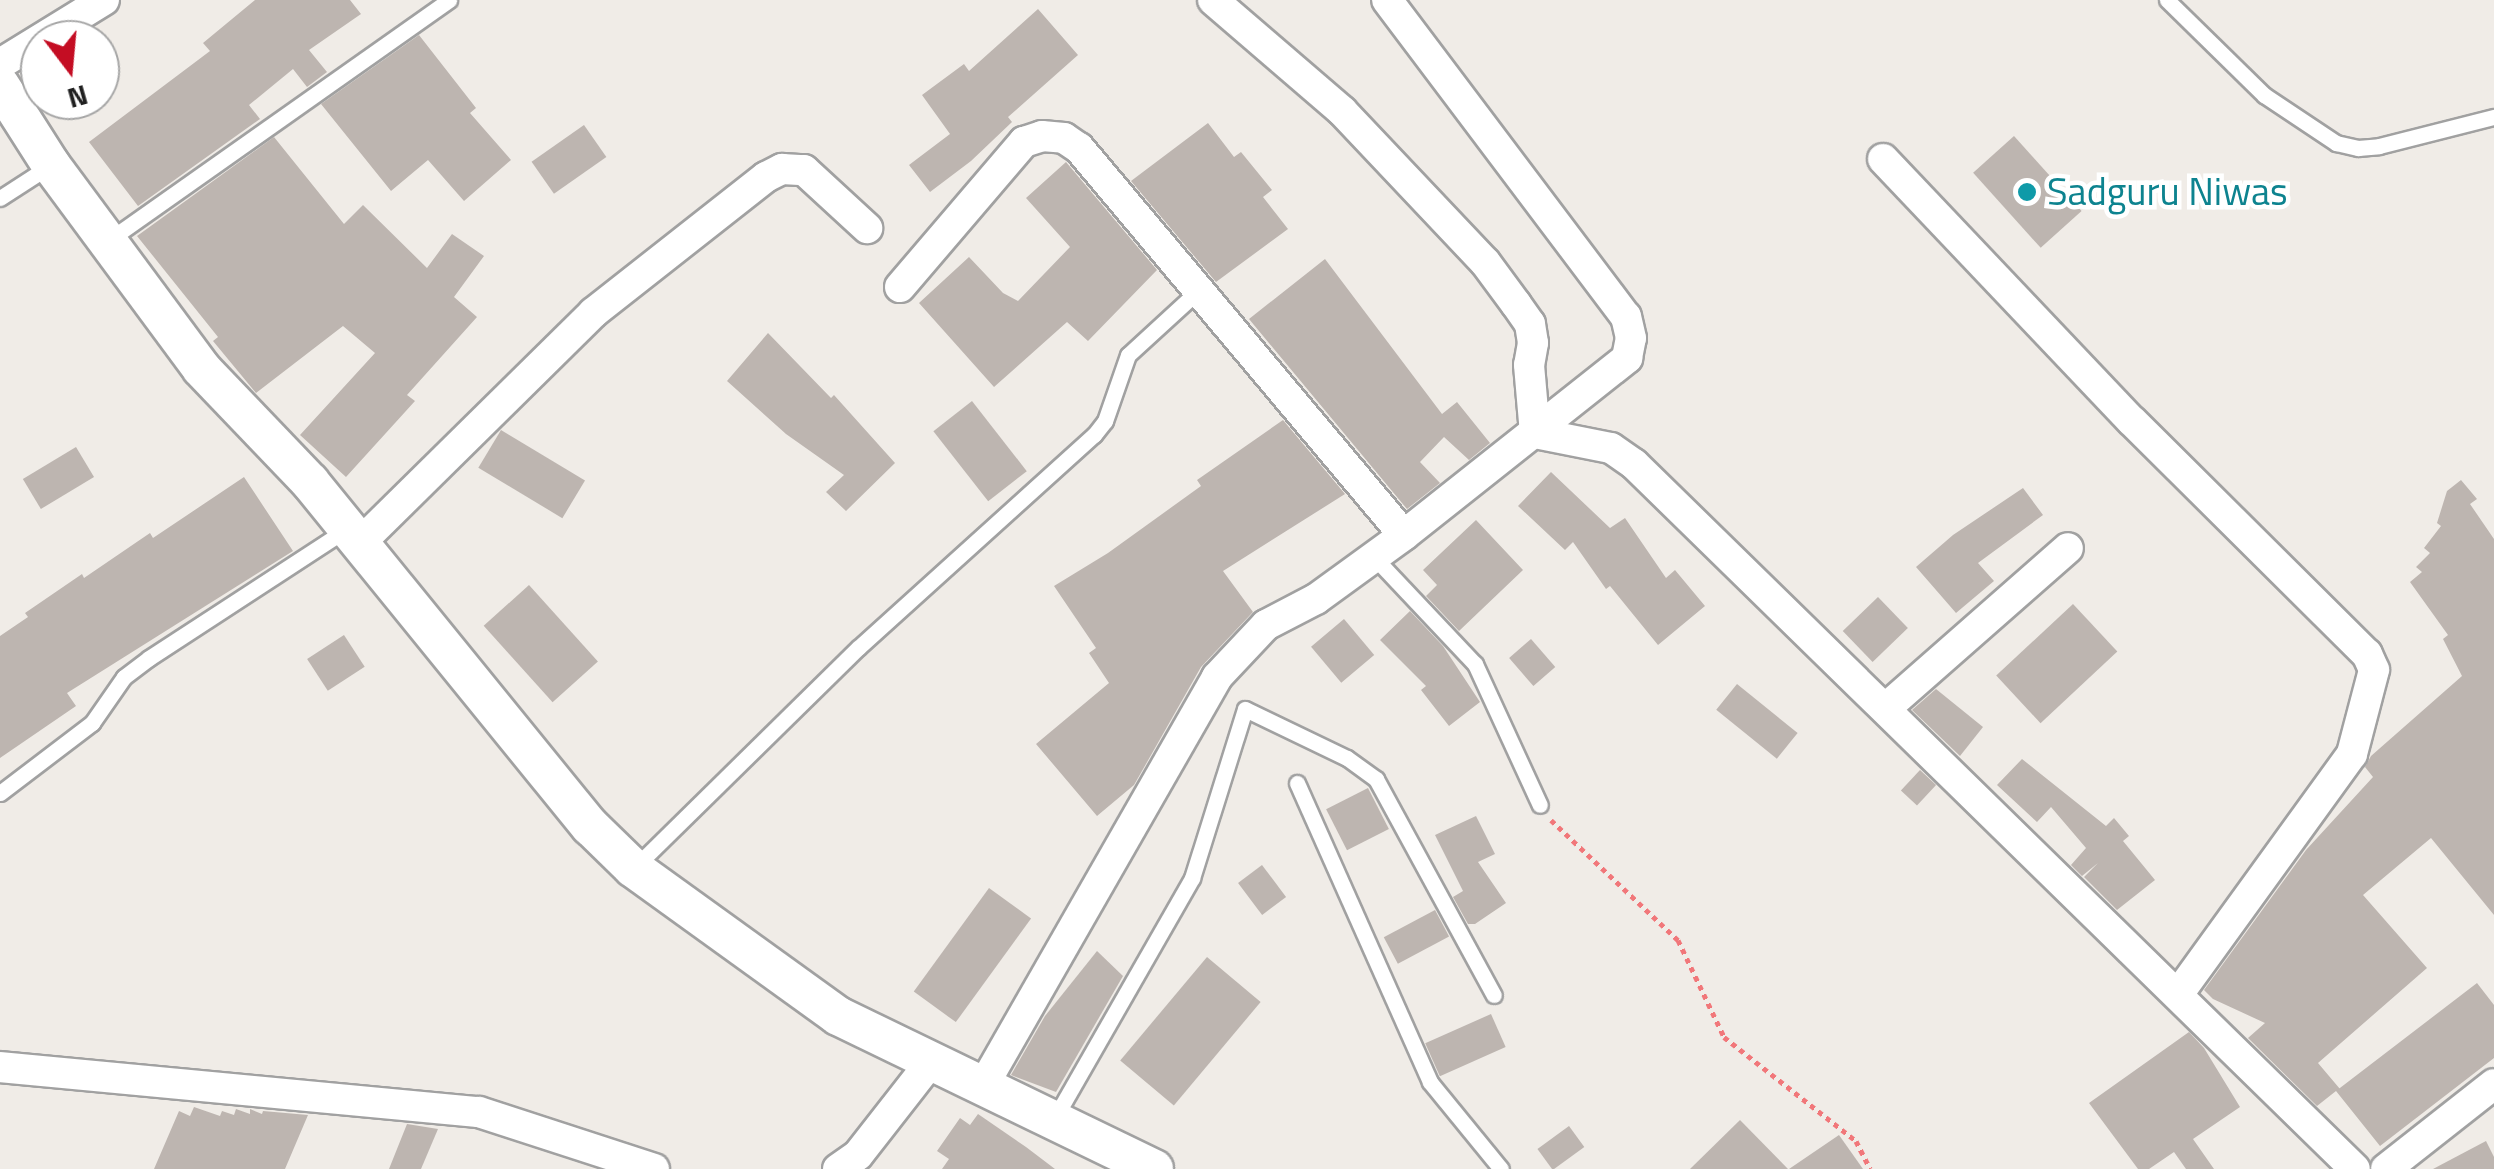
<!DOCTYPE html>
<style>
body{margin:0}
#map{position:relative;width:2494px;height:1169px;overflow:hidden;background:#f0ece7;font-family:"Titillium Web",sans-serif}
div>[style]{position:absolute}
.building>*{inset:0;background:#bdb5b0;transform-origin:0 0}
.path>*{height:5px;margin-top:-2.5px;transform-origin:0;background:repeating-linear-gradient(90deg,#f1777a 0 5px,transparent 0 10px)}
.roads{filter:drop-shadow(2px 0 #a1a1a1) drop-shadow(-2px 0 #a1a1a1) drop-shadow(0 2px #a1a1a1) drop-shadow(0 -2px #a1a1a1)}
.service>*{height:15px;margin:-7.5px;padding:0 7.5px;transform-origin:7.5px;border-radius:7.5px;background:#fff}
.minor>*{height:30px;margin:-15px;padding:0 15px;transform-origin:15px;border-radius:15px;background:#fff}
.tertiary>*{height:38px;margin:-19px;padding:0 19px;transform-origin:19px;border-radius:19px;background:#fff}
.dots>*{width:28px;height:28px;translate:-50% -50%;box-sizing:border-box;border:5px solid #fff;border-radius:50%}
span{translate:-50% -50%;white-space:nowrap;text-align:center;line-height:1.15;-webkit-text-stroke:9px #fff;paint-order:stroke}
.culture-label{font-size:38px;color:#0d838f}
.left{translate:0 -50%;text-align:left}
.north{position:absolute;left:20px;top:20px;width:100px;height:100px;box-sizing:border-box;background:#fff;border:2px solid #a6a6a6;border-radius:50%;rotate:164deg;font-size:28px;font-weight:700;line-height:40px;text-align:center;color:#202020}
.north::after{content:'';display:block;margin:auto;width:35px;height:45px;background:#c40d23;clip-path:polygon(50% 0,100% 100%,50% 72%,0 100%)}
</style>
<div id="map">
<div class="building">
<i style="clip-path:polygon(255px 0,350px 0,361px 14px,309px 50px,327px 72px,307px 87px,293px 69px,249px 105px,260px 119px,138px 206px,89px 142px,210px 51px,203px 43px)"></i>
<i style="clip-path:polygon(1038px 9px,1078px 55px,1008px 117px,1012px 122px,971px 161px,930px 192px,909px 165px,950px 134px,922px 95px,964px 64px,969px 71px)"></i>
<i style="clip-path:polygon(419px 35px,476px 108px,470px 113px,511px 160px,464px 201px,428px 160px,391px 191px,321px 104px)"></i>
<i style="clip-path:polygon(1208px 123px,1234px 157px,1241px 152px,1272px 190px,1263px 197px,1288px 229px,1216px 282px,1131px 181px)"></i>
<i style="left:584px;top:125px;width:39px;height:64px;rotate:55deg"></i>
<i style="left:2014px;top:136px;width:101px;height:55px;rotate:48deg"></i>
<i style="clip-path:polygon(274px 137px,344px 224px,363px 205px,427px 268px,452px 234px,484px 256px,454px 297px,477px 317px,407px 395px,415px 401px,346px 477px,300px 435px,375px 353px,343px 326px,256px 393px,213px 341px,218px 337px,137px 236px)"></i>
<i style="clip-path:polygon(1066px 162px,1157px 270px,1088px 341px,1067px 322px,994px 387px,919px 303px,969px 257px,1003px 293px,1018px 301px,1070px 247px,1026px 198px)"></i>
<i style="clip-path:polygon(1325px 259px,1442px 414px,1457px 402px,1490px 443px,1469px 460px,1444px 437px,1420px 462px,1440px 483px,1407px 509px,1249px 319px)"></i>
<i style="clip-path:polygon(768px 333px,831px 398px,834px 395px,895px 463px,846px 511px,826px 492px,844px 475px,786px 434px,727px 381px)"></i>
<i style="left:972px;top:401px;width:89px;height:49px;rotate:52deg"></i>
<i style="clip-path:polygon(1283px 420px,1345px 494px,1223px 571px,1253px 612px,1201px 667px,1134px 785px,1097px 816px,1036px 744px,1109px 683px,1089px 653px,1096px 648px,1054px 586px,1108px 553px,1201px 486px,1197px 480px)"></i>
<i style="left:501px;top:430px;width:98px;height:44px;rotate:31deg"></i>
<i style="left:76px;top:447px;width:35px;height:62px;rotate:59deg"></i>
<i style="clip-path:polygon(1551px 472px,1610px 528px,1625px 518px,1666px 578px,1675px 570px,1705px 606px,1658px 645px,1610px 586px,1606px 589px,1573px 542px,1565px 550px,1518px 506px)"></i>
<i style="clip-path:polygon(244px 477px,293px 551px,67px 693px,76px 706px,0 758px,0 636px,28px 617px,25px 613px,82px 574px,84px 578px,150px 533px,153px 538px)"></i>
<i style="clip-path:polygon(2461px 480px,2477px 499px,2470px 504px,2494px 539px,2494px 915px,2431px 838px,2363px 895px,2427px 968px,2318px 1063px,2340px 1089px,2336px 1091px,2477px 983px,2494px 1005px,2494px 1058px,2380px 1146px,2336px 1091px,2317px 1106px,2248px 1038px,2265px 1023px,2213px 999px,2204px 990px,2306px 850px,2373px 777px,2365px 767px,2371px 756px,2462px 676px,2443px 639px,2448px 635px,2410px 582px,2422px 572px,2416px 567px,2430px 553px,2424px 548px,2441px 526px,2437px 523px,2447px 491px)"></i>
<i style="clip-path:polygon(2023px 488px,2043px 515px,1978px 563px,1994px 581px,1956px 613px,1916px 567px,1953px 535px)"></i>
<i style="clip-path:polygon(1476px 520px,1523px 570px,1459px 631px,1426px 596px,1437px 585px,1423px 570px)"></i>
<i style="left:529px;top:585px;width:103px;height:61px;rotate:48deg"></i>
<i style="left:1878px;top:597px;width:43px;height:49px;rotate:46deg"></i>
<i style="left:2073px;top:604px;width:65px;height:105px;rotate:47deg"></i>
<i style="clip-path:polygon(1410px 611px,1443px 646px,1480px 702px,1449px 726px,1421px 690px,1426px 686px,1380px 640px)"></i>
<i style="left:1344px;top:619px;width:47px;height:43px;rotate:50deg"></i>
<i style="left:344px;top:635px;width:38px;height:44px;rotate:57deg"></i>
<i style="left:1531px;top:639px;width:37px;height:29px;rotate:49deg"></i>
<i style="left:1737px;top:684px;width:78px;height:33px;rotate:39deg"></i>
<i style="clip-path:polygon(1936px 689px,1983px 727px,1960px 756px,1912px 710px)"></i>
<i style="clip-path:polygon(2022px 759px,2106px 826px,2114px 818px,2129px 836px,2123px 841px,2155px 880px,2117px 910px,2084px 877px,2098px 863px,2082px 876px,2071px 865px,2086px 848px,2051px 807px,2037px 822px,1997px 785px)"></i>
<i style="left:1920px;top:770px;width:22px;height:28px;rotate:43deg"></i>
<i style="left:1368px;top:788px;width:46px;height:47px;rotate:63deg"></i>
<i style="clip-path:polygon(1476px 816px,1495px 854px,1478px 862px,1506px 903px,1475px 924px,1468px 924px,1453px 897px,1463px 891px,1435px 835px)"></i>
<i style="left:1262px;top:865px;width:40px;height:30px;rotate:53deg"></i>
<i style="left:989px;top:888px;width:52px;height:128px;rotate:36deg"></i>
<i style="left:1435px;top:910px;width:30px;height:58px;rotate:62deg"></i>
<i style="clip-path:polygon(1097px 951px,1123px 976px,1056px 1092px,1011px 1075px,1045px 1016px)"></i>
<i style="left:1207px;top:957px;width:70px;height:135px;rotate:40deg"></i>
<i style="left:1491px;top:1014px;width:36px;height:72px;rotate:66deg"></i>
<i style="clip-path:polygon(2189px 1032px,2204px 1048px,2240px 1107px,2193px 1139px,2214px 1169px,2186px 1169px,2174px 1152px,2149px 1169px,2138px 1169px,2089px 1103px)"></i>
<i style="clip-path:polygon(194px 1107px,220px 1116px,222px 1111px,234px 1115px,236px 1109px,250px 1114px,250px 1109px,262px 1114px,263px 1111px,308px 1115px,285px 1169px,154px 1169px,179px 1111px,190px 1116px)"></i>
<i style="clip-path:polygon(978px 1114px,1026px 1147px,1055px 1169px,942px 1169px,949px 1159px,937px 1151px,960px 1118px,970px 1125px)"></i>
<i style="clip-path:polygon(1740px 1120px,1788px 1169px,1690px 1169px)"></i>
<i style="clip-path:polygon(407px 1124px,438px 1129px,421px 1169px,389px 1169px)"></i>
<i style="left:1569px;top:1126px;width:26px;height:39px;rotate:54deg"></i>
<i style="clip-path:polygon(1839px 1135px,1863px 1169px,1789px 1169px)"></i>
<i style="clip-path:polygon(2486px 1141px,2494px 1157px,2494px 1169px,2433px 1169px)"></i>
</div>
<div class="path">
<i style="left:1551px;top:820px;width:175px;rotate:43.4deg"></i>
<i style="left:1678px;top:940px;width:107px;rotate:64.6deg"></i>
<i style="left:1724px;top:1037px;width:168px;rotate:38.2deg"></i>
<i style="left:1856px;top:1141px;width:31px;rotate:63deg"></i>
</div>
<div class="roads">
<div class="service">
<i style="left:2167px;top:0;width:136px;rotate:44.4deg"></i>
<i style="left:2264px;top:95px;width:87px;rotate:33.7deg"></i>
<i style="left:2336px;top:143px;width:23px;rotate:13deg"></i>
<i style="left:2358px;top:148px;width:21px;rotate:-5deg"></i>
<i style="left:2379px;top:146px;width:119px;rotate:-14.2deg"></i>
<i style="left:0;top:198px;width:61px;rotate:-32.9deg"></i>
<i style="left:106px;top:242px;width:420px;rotate:-35.2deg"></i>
<i style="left:1374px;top:557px;width:147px;rotate:46.7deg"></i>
<i style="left:1475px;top:664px;width:155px;rotate:65.3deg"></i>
<i style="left:1297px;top:783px;width:327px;rotate:66deg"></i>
<i style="left:1430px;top:1082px;width:112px;rotate:50.8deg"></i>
<i style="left:0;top:793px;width:116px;rotate:-37.3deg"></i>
<i style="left:92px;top:723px;width:56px;rotate:-55.2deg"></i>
<i style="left:124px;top:677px;width:31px;rotate:-37deg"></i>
<i style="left:149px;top:658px;width:236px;rotate:-33.1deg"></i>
<i style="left:634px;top:868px;width:314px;rotate:-44.5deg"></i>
<i style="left:858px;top:648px;width:318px;rotate:-42.1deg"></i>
<i style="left:1094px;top:435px;width:18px;rotate:-52deg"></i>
<i style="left:1105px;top:421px;width:70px;rotate:-70.8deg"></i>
<i style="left:1128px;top:355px;width:96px;rotate:-42.5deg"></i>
<i style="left:1053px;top:1121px;width:280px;rotate:-60.2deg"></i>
<i style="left:1192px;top:878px;width:177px;rotate:-72.6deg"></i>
<i style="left:1245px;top:709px;width:113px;rotate:25.7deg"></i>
<i style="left:1347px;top:758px;width:36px;rotate:36deg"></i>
<i style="left:1376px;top:779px;width:246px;rotate:61.4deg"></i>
</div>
<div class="minor">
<i style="left:1213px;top:0;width:170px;rotate:40.7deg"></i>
<i style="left:1342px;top:111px;width:208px;rotate:46.6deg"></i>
<i style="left:1485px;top:262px;width:52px;rotate:53.6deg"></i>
<i style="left:1516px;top:304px;width:24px;rotate:55deg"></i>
<i style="left:1530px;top:324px;width:19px;rotate:81deg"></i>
<i style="left:1533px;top:343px;width:22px;rotate:100deg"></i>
<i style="left:1529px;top:365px;width:68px;rotate:85deg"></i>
<i style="left:0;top:64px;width:122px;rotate:-31.6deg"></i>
<i style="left:1883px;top:159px;width:361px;rotate:46.5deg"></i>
<i style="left:2132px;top:421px;width:331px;rotate:44.8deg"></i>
<i style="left:2367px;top:654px;width:17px;rotate:66deg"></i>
<i style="left:2374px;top:670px;width:87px;rotate:104.7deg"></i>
<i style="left:2352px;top:754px;width:295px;rotate:125.9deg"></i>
<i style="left:900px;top:287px;width:191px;rotate:-49.5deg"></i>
<i style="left:1024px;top:142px;width:19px;rotate:-18deg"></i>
<i style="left:1042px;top:136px;width:22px;rotate:5deg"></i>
<i style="left:1064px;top:138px;width:18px;rotate:34deg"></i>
<i style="left:1079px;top:148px;width:505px;rotate:49.98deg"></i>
<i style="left:1535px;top:433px;width:77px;rotate:11.2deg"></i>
<i style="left:1611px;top:448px;width:28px;rotate:35deg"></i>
<i style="left:1634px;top:464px;width:1008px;rotate:44.36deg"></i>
<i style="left:361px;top:542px;width:326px;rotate:-44.6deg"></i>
<i style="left:593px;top:313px;width:220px;rotate:-38.2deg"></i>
<i style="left:766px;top:177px;width:18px;rotate:-27deg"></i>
<i style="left:782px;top:169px;width:22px;rotate:3deg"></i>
<i style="left:804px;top:170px;width:86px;rotate:42.6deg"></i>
<i style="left:1886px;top:708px;width:242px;rotate:-41.3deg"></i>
<i style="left:0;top:1067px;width:481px;rotate:5.4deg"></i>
<i style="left:479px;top:1112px;width:184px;rotate:18deg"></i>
<i style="left:983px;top:1086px;width:471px;rotate:-60.2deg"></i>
<i style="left:1217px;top:677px;width:71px;rotate:-46.7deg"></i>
<i style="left:1266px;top:625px;width:56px;rotate:-27.5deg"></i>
<i style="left:1316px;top:599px;width:109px;rotate:-36deg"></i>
<i style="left:1404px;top:535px;width:285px;rotate:-38.4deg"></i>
<i style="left:1627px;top:358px;width:20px;rotate:-79deg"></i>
<i style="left:1631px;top:338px;width:22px;rotate:-103deg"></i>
<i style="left:1626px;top:317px;width:397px;rotate:-127deg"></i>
<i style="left:838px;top:1169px;width:24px;rotate:-35deg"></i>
<i style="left:858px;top:1155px;width:115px;rotate:-52deg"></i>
<i style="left:2386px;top:1169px;width:137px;rotate:-38.2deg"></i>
</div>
<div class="tertiary">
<i style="left:0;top:85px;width:95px;rotate:57.5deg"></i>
<i style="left:51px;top:165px;width:252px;rotate:53.5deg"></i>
<i style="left:201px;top:368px;width:158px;rotate:46.3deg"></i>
<i style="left:310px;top:482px;width:444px;rotate:50.9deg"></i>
<i style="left:590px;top:826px;width:60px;rotate:44.3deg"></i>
<i style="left:633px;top:868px;width:253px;rotate:35.8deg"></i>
<i style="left:838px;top:1016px;width:351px;rotate:25.8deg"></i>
</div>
</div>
<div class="dots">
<i style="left:2027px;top:192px;background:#0f9aa8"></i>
</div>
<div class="culture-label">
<span class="left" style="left:2047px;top:192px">Sadguru Niwas</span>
</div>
<div class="north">N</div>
</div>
